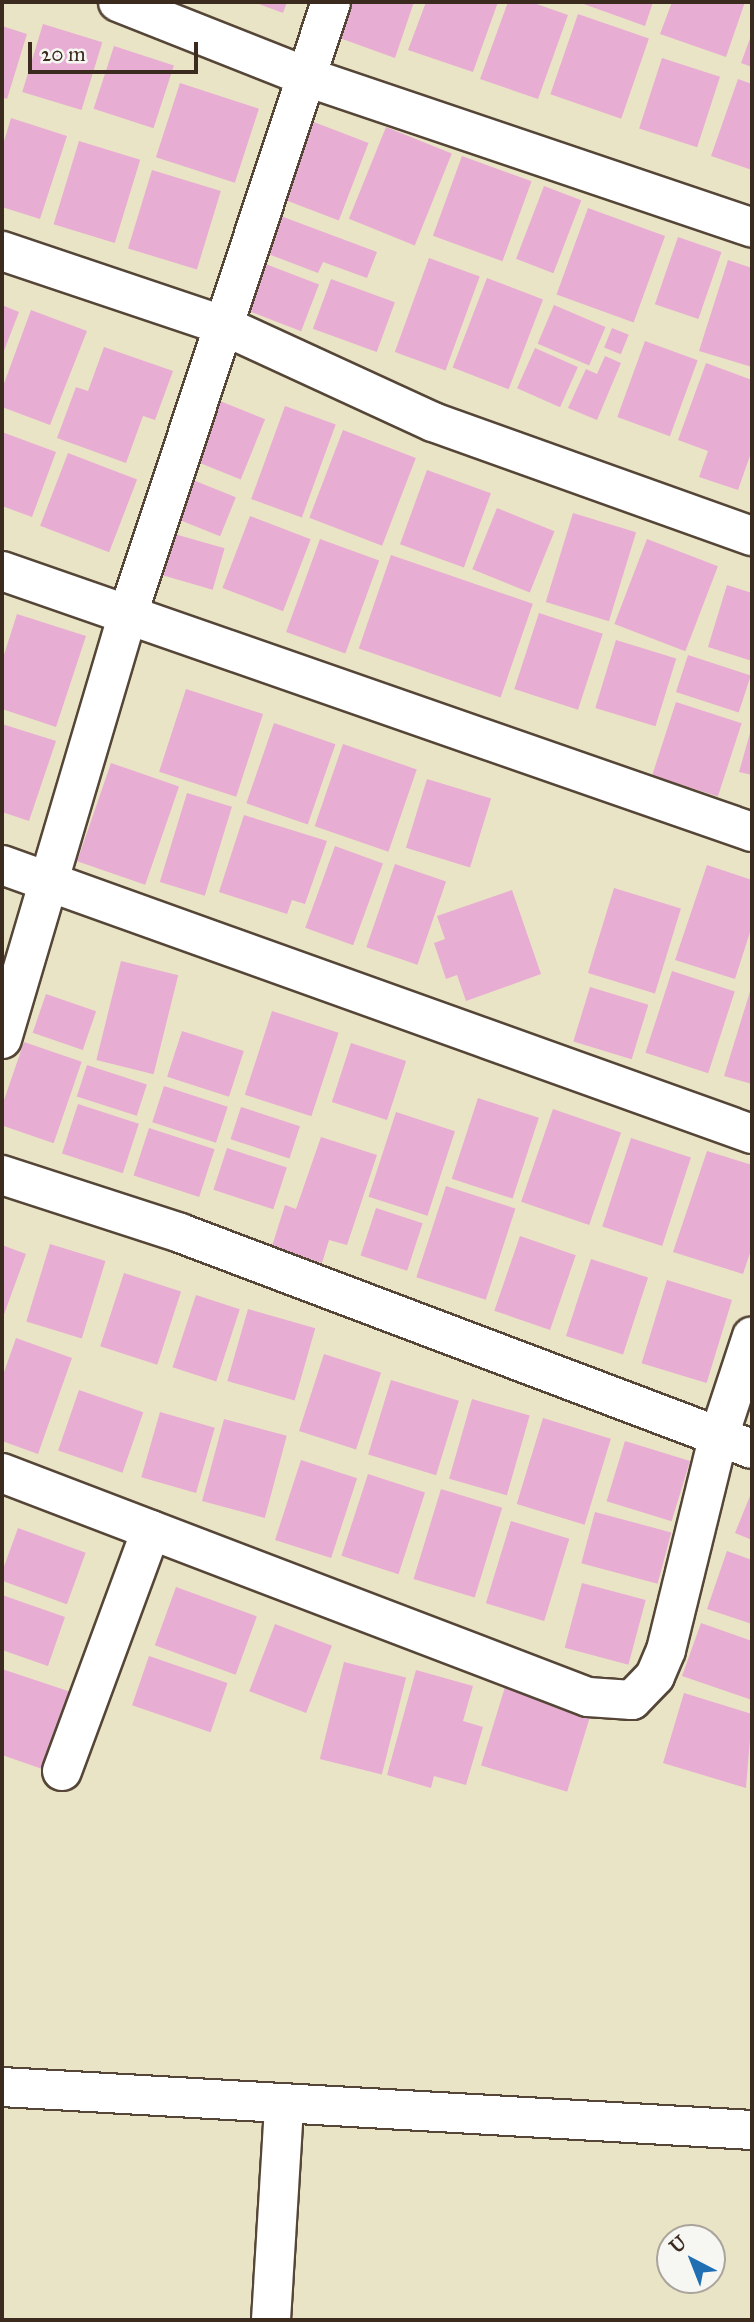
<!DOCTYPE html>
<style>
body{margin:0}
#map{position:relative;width:754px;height:2322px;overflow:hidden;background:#eae4c6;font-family:"IM FELL Great Primer",serif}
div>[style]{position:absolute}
.building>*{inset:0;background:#e8add2;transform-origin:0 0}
.roads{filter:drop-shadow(2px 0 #554637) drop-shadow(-2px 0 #554637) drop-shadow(0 2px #554637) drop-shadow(0 -2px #554637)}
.minor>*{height:38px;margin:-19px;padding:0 19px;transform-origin:19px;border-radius:19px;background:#fff}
span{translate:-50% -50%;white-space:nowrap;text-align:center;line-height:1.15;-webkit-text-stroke:7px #f6f6f2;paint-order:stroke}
.frame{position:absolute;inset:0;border:4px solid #3b2a1e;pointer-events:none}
.north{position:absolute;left:656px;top:2224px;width:70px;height:70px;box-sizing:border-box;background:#f6f6f2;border:2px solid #aba49d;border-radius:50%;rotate:318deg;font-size:19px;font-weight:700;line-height:28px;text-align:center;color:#3b2a1e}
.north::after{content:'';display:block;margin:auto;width:24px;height:32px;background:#1f6fb2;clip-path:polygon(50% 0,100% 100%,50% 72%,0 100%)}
.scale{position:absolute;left:28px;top:42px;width:170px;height:32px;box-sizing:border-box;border:4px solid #3b2a1e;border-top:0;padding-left:9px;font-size:21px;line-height:24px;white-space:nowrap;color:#3b2a1e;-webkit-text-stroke:5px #f6f6f2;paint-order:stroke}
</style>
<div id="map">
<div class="building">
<i style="clip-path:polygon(253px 2px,287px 2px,283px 13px)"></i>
<i style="clip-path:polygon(346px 2px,414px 2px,395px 58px,334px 36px)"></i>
<i style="clip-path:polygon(426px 2px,498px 2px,473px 72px,408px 50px)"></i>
<i style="clip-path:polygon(508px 2px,531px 2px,568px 15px,538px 99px,480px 79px)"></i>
<i style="clip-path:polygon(578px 2px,653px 2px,645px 26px)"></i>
<i style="clip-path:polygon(672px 2px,745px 2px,726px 57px,660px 34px)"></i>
<i style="left:578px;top:14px;width:75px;height:85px;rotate:19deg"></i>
<i style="left:43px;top:24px;width:62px;height:71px;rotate:17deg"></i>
<i style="clip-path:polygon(2px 26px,27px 34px,7px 99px,2px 97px)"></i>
<i style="clip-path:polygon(752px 33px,752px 67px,741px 63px)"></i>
<i style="left:114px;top:46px;width:63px;height:66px;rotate:18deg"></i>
<i style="left:662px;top:58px;width:61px;height:74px;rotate:18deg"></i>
<i style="clip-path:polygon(738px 79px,752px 84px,752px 170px,711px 156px)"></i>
<i style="left:180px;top:83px;width:83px;height:78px;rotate:18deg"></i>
<i style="clip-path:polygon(11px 118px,67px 136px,40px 219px,2px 207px,2px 148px)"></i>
<i style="left:306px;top:119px;width:67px;height:83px;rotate:21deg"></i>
<i style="left:386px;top:127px;width:71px;height:99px;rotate:22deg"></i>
<i style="left:79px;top:141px;width:64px;height:87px;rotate:17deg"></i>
<i style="left:462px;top:156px;width:74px;height:85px;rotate:20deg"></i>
<i style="left:152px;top:170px;width:72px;height:82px;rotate:17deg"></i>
<i style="left:544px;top:186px;width:40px;height:78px;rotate:21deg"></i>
<i style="left:588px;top:208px;width:82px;height:92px;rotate:20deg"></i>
<i style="clip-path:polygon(278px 215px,377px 252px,367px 278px,323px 262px,318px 273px,263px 252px)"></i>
<i style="left:678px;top:237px;width:46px;height:71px;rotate:19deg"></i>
<i style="left:429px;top:258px;width:54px;height:100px;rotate:20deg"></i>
<i style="clip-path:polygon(728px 260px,752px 268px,752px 367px,699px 351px)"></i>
<i style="left:263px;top:263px;width:60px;height:50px;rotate:21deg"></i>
<i style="left:487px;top:278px;width:60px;height:96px;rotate:21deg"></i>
<i style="left:331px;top:279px;width:68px;height:53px;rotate:20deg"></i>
<i style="clip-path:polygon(2px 305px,19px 312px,2px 356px)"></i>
<i style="left:554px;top:305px;width:56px;height:42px;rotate:23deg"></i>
<i style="clip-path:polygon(31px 310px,87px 331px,50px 425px,2px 407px,2px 389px)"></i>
<i style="left:612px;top:328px;width:18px;height:21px;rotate:22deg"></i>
<i style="left:645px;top:341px;width:56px;height:81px;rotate:20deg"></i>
<i style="clip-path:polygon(104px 347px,173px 371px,155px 420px,143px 416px,126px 463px,57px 438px,76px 387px,88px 391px)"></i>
<i style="left:535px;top:348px;width:47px;height:44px;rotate:24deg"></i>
<i style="clip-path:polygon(605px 356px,621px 363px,597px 420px,568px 408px,586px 369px,597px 374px)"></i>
<i style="clip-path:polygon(706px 363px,752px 380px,752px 450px,738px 490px,699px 477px,708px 451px,678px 440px)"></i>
<i style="left:215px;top:399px;width:54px;height:65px;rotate:22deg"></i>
<i style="left:285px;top:406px;width:54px;height:99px;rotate:20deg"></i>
<i style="left:343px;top:430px;width:78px;height:94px;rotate:21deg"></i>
<i style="clip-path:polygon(2px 432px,56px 452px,32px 517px,2px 506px)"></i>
<i style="left:68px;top:453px;width:74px;height:78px;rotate:21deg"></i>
<i style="left:427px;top:470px;width:68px;height:79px;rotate:20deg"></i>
<i style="left:183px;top:476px;width:57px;height:42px;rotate:22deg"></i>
<i style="left:497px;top:508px;width:62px;height:66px;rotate:22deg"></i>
<i style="left:573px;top:513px;width:66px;height:93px;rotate:17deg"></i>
<i style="left:250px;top:516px;width:65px;height:77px;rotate:21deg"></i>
<i style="left:164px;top:531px;width:63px;height:43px;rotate:16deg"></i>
<i style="left:320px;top:539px;width:63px;height:99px;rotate:20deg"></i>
<i style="left:647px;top:539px;width:76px;height:91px;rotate:21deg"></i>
<i style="left:391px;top:555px;width:150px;height:99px;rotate:19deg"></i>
<i style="clip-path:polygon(727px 585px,752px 593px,752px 661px,708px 647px)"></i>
<i style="left:539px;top:613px;width:67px;height:80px;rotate:18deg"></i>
<i style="clip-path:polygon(17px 614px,86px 636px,56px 727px,2px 709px,2px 661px)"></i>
<i style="left:616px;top:640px;width:63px;height:71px;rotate:17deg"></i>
<i style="left:688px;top:655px;width:66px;height:39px;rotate:18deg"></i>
<i style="left:186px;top:689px;width:81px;height:87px;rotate:18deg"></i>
<i style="left:676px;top:702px;width:69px;height:77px;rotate:18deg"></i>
<i style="left:274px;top:723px;width:65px;height:85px;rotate:19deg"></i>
<i style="clip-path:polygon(2px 724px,56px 741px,29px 821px,2px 812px)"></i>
<i style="clip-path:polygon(752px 726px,752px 775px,739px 772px)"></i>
<i style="left:343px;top:744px;width:78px;height:87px;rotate:19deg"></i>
<i style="left:111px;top:763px;width:72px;height:104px;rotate:19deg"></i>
<i style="left:427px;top:779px;width:67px;height:72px;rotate:17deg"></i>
<i style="left:187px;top:793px;width:47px;height:93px;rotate:17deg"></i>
<i style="clip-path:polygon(244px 815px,327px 841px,305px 904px,292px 900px,287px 914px,219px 892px)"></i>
<i style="left:335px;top:846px;width:51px;height:87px;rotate:20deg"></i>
<i style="left:395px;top:864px;width:54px;height:88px;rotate:19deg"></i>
<i style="clip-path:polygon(707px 865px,752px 880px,752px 926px,735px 979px,675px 960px)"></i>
<i style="left:614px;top:888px;width:70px;height:89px;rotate:17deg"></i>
<i style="clip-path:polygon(512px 890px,541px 974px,466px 1001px,457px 975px,446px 979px,434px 943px,445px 939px,437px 916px)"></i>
<i style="left:121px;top:961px;width:59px;height:102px;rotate:14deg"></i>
<i style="left:672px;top:971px;width:66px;height:86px;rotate:18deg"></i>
<i style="clip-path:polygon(752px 985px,752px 1084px,724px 1076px)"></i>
<i style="left:590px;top:987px;width:61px;height:57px;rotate:17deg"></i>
<i style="left:46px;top:994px;width:53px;height:41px;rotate:19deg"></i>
<i style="left:272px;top:1011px;width:70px;height:88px;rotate:18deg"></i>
<i style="left:182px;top:1031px;width:65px;height:48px;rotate:18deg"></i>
<i style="left:24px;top:1042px;width:61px;height:86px;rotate:19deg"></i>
<i style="left:351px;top:1043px;width:58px;height:62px;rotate:18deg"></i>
<i style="left:87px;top:1065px;width:63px;height:33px;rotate:18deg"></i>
<i style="left:164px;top:1086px;width:67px;height:38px;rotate:18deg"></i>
<i style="left:478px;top:1098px;width:64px;height:85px;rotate:18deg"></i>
<i style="left:78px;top:1104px;width:64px;height:52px;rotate:18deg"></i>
<i style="left:241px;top:1107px;width:62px;height:34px;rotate:18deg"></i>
<i style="left:553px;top:1109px;width:72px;height:98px;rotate:19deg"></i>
<i style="left:396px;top:1112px;width:62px;height:89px;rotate:18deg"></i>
<i style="left:149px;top:1128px;width:69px;height:50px;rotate:18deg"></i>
<i style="clip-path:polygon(321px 1137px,377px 1155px,347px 1245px,329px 1240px,322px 1263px,272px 1246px,285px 1205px,296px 1209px)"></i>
<i style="left:631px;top:1138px;width:63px;height:93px;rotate:18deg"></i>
<i style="left:227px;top:1148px;width:63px;height:44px;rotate:18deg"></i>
<i style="clip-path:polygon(707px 1151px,752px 1165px,752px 1247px,743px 1274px,673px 1252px)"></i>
<i style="left:446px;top:1186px;width:73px;height:96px;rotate:18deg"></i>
<i style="left:376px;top:1208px;width:49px;height:50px;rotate:18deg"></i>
<i style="left:520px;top:1236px;width:59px;height:79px;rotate:19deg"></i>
<i style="left:50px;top:1244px;width:58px;height:81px;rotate:17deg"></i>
<i style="clip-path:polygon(2px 1245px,26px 1254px,2px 1320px)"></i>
<i style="left:591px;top:1259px;width:60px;height:81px;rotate:18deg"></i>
<i style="left:124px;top:1273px;width:60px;height:77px;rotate:18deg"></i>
<i style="left:667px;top:1280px;width:68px;height:87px;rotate:17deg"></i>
<i style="left:196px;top:1295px;width:46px;height:76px;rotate:18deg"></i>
<i style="left:248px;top:1309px;width:70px;height:75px;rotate:16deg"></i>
<i style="clip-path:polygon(16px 1338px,72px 1358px,38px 1454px,2px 1441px,2px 1378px)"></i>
<i style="left:324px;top:1354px;width:60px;height:81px;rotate:18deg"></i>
<i style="left:391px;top:1380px;width:71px;height:78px;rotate:17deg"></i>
<i style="left:79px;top:1390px;width:68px;height:64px;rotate:19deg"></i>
<i style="left:472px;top:1399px;width:60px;height:83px;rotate:16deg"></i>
<i style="left:160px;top:1412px;width:57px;height:68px;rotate:16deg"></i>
<i style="left:543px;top:1418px;width:71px;height:90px;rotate:17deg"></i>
<i style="left:224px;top:1419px;width:65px;height:85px;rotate:15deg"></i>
<i style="left:625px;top:1441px;width:68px;height:63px;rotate:17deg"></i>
<i style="left:301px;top:1460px;width:59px;height:84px;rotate:18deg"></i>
<i style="left:368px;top:1474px;width:60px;height:86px;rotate:18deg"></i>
<i style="left:441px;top:1489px;width:64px;height:94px;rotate:17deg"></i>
<i style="clip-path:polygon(752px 1491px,752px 1540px,735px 1533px)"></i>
<i style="left:595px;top:1512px;width:79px;height:53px;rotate:15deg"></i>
<i style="left:511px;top:1521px;width:61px;height:86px;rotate:17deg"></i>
<i style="left:18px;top:1528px;width:72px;height:55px;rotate:20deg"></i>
<i style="clip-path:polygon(727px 1551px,752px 1560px,752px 1624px,707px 1609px)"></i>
<i style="left:582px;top:1583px;width:66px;height:67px;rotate:15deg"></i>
<i style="left:176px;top:1587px;width:86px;height:62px;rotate:20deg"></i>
<i style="clip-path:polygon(2px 1595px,65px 1617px,48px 1666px,2px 1650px)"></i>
<i style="clip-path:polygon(701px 1623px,752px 1641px,752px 1700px,682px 1676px)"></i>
<i style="left:275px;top:1624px;width:61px;height:72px;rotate:21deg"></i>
<i style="left:149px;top:1656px;width:83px;height:52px;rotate:19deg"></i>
<i style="left:344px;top:1662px;width:64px;height:100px;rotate:14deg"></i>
<i style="clip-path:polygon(2px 1669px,74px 1693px,48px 1771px,2px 1755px)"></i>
<i style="clip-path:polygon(416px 1670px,473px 1686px,463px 1721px,483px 1727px,466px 1785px,434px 1776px,431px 1788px,387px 1775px)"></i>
<i style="left:505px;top:1687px;width:90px;height:82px;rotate:17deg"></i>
<i style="clip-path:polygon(684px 1693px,752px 1714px,746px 1788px,663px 1763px)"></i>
</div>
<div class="roads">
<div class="minor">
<i style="left:118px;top:2px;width:203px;rotate:21.6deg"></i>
<i style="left:307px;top:77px;width:470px;rotate:18.7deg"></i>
<i style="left:2px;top:251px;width:232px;rotate:18.6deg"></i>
<i style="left:222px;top:325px;width:232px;rotate:24.7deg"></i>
<i style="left:433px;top:422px;width:339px;rotate:19.7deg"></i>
<i style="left:2px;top:571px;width:794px;rotate:19.19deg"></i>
<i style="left:2px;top:865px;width:797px;rotate:19.73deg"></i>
<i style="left:2px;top:1039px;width:440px;rotate:-73.5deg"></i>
<i style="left:127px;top:617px;width:648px;rotate:-71.65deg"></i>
<i style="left:2px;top:1175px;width:187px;rotate:18deg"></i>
<i style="left:180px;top:1233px;width:611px;rotate:20.69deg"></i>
<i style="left:2px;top:1473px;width:627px;rotate:20.92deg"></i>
<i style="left:588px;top:1697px;width:44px;rotate:3.9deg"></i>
<i style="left:632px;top:1700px;width:33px;rotate:-46deg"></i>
<i style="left:655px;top:1676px;width:28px;rotate:-67deg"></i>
<i style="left:666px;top:1650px;width:217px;rotate:-76.2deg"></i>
<i style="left:718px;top:1439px;width:108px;rotate:-71.7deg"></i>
<i style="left:62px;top:1771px;width:257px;rotate:-69.7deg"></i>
<i style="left:2px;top:2087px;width:751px;rotate:3.28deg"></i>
<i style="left:271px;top:2320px;width:215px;rotate:-86.5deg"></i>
</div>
</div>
<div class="frame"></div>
<div class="north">U</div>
<div class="scale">20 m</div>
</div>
